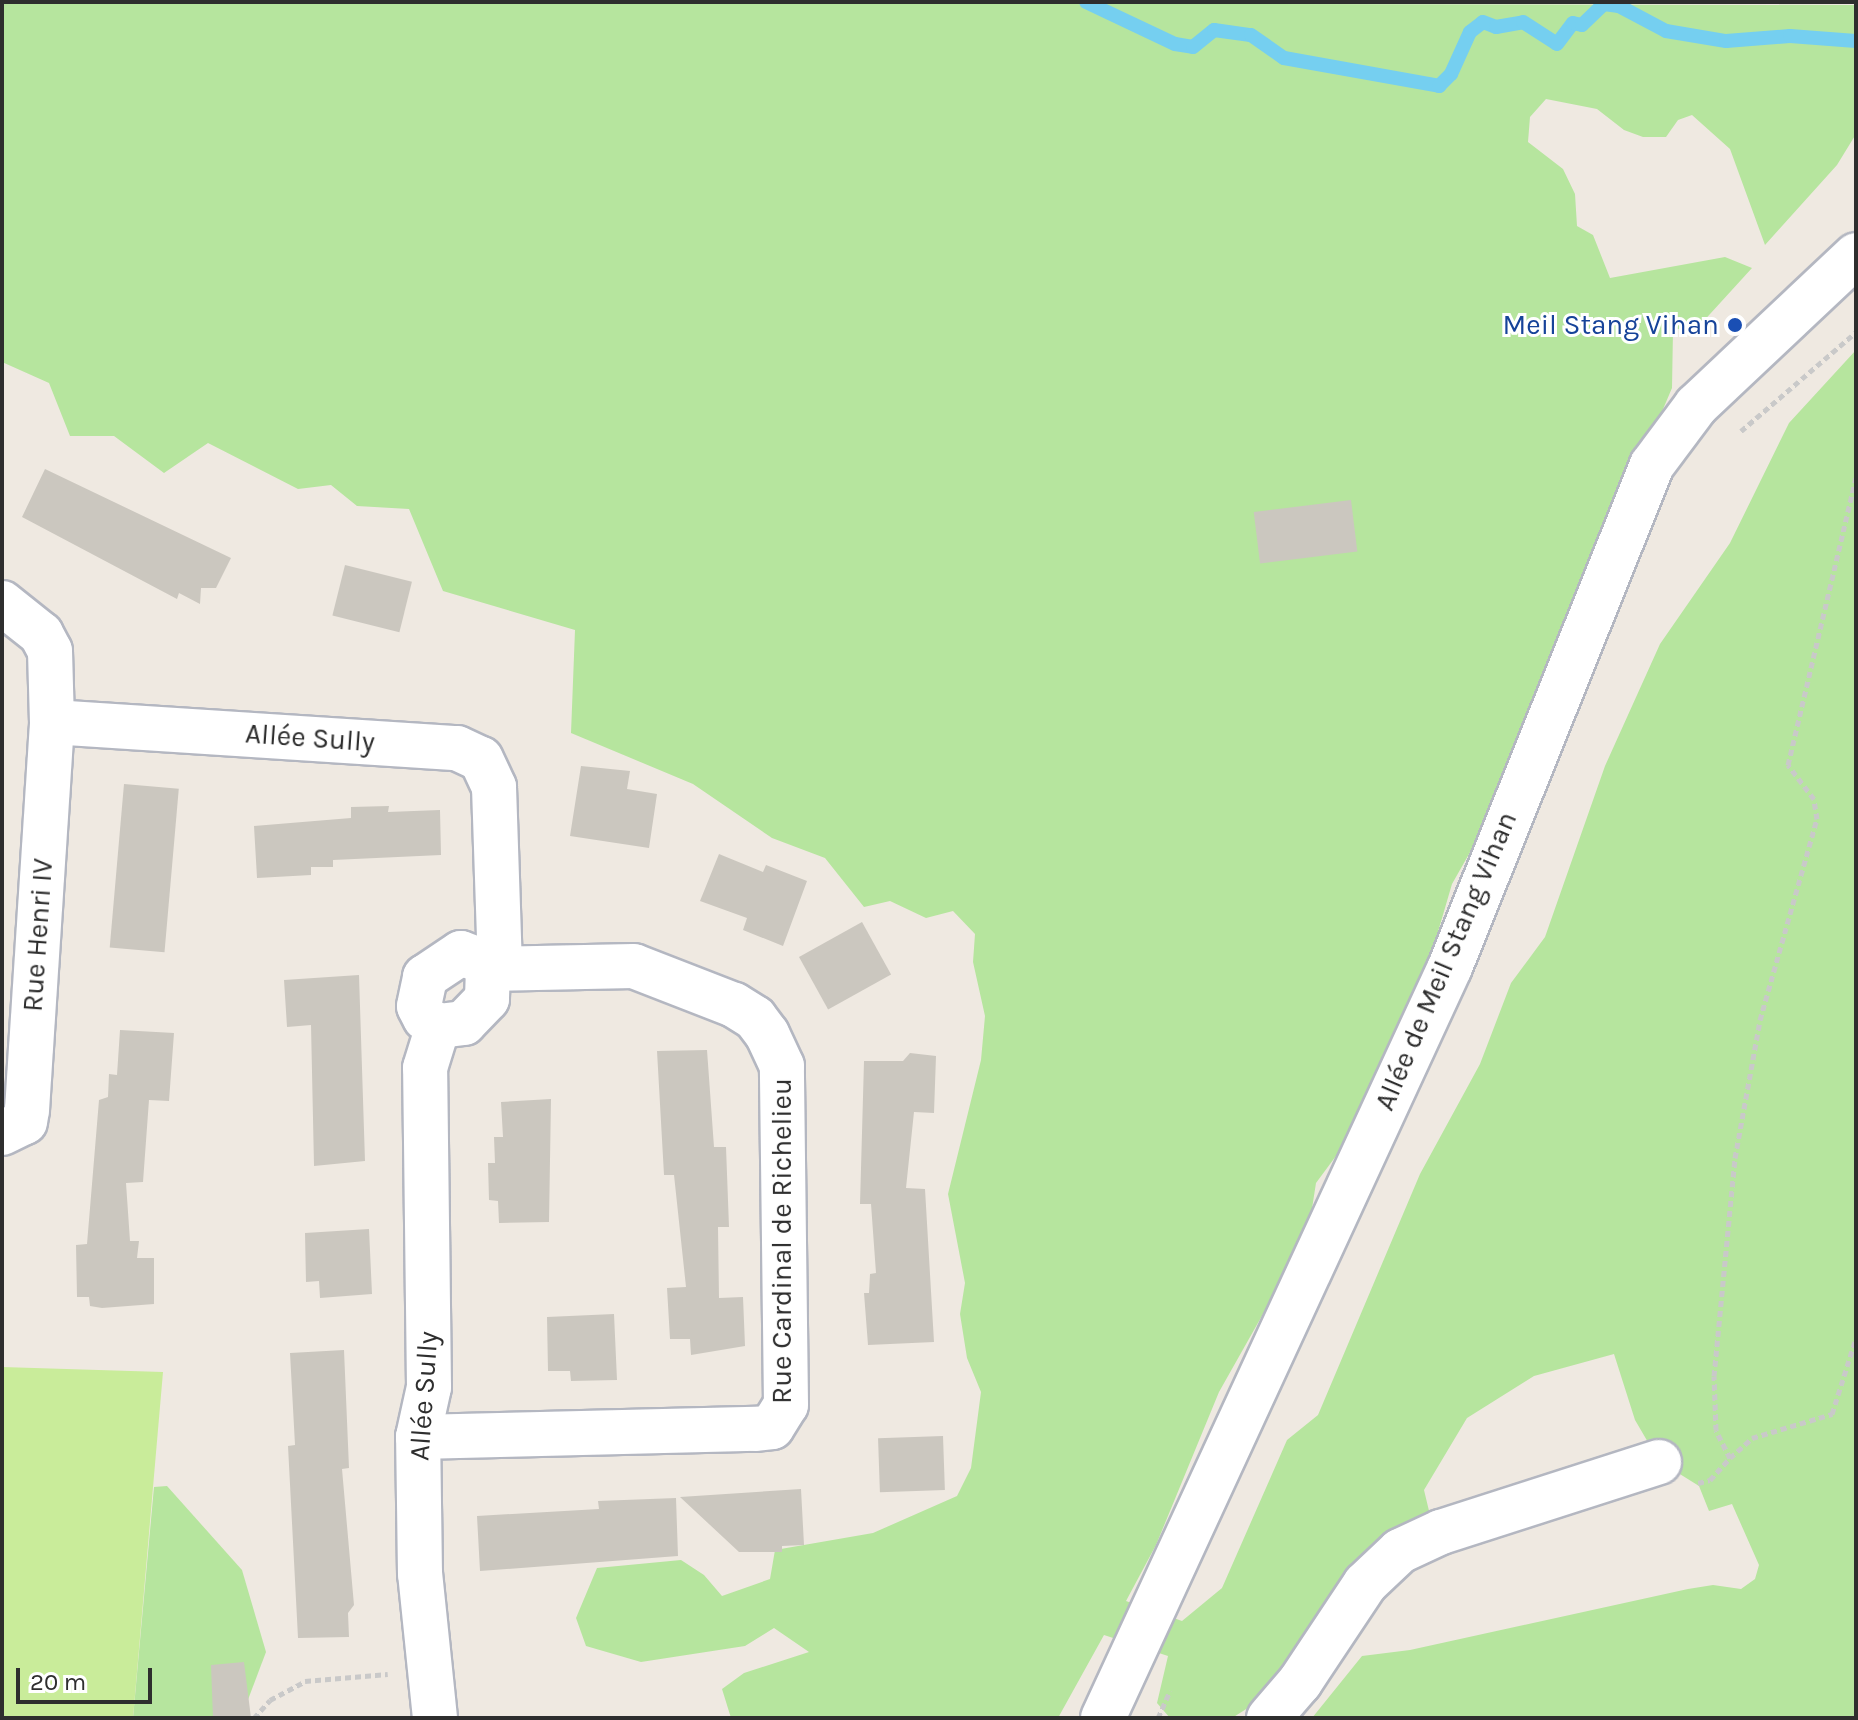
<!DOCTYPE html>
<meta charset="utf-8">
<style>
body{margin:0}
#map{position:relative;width:1858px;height:1720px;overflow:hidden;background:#efe9e1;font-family:Karla,sans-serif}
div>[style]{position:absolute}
.green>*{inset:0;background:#b6e59e}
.pitch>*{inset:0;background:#c9ec9a}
.stream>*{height:14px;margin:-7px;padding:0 7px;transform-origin:7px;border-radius:7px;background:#75cff0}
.building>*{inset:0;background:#cbc7bf;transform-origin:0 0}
.path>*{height:5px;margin-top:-2.5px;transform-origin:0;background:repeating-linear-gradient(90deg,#c9c9c9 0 6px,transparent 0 10px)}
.roads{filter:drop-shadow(2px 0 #b4b7c1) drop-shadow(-2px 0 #b4b7c1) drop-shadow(0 2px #b4b7c1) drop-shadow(0 -2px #b4b7c1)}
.minor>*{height:44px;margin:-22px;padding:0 22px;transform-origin:22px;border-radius:22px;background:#fff}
.dots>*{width:22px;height:22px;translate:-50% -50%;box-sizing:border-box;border:4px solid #fff;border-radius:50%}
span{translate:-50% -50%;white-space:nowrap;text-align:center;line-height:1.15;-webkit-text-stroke:6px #fff;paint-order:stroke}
.transit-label{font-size:28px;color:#164399}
.right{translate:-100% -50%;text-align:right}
.street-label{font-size:28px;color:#2e2e2e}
.frame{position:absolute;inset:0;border:4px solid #2e2e2e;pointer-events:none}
.scale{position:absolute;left:16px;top:1668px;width:136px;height:36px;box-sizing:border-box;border:4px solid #2e2e2e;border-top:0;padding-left:10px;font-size:24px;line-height:28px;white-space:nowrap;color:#2e2e2e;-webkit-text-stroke:6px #fff;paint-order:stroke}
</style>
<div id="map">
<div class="green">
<i style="clip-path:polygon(2px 2px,1856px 5px,1856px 134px,1837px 165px,1765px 245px,1730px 149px,1692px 115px,1678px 120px,1666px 137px,1643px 137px,1624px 130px,1597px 109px,1546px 99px,1530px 117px,1528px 142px,1563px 169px,1575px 194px,1577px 226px,1593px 235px,1610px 278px,1725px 257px,1752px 268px,1700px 325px,1673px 330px,1672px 388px,1587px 588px,1537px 690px,1532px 743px,1452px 884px,1435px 942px,1367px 1114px,1316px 1183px,1308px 1234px,1219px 1392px,1156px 1545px,1126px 1601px,1182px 1621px,1222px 1588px,1287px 1440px,1318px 1415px,1420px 1174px,1480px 1064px,1511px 983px,1545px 937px,1605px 766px,1660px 644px,1730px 543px,1789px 423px,1856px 350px,1856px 1718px,1312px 1718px,1362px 1656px,1410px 1650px,1688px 1589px,1713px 1585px,1741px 1589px,1755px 1579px,1759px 1565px,1732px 1504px,1709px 1511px,1699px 1486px,1659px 1461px,1635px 1420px,1614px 1354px,1534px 1376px,1467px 1418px,1424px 1490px,1430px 1515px,1270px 1694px,1232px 1718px,1170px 1718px,1157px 1703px,1168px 1656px,1104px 1635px,1058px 1718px,731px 1718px,722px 1689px,744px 1673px,809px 1652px,774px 1628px,745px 1646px,641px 1662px,586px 1646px,576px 1618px,597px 1568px,681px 1560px,704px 1575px,722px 1596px,770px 1579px,775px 1550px,873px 1533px,957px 1496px,971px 1468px,981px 1392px,967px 1358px,960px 1314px,965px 1283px,948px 1194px,981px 1060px,985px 1016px,973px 962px,975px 934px,953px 911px,926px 918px,890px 901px,864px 907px,825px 858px,772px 838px,693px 784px,571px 733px,575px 630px,443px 591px,409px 509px,357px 506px,331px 485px,298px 489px,208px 443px,164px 473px,114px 436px,70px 436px,49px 383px,2px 362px)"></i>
<i style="clip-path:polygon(167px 1486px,242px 1570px,266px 1652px,241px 1718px,133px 1718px,154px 1487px)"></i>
</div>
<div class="pitch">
<i style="clip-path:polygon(2px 1367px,163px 1372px,133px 1718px,2px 1718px)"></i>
</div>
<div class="stream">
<i style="left:1086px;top:2px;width:98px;rotate:25.3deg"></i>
<i style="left:1175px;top:44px;width:18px;rotate:9deg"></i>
<i style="left:1193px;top:47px;width:27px;rotate:-39deg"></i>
<i style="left:1214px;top:30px;width:37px;rotate:8deg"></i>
<i style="left:1251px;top:35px;width:40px;rotate:34.9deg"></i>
<i style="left:1284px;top:58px;width:158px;rotate:10.2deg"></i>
<i style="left:1439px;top:86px;width:17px;rotate:-45deg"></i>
<i style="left:1451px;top:74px;width:46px;rotate:-65.7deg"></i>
<i style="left:1470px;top:32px;width:16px;rotate:-38deg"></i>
<i style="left:1483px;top:22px;width:14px;rotate:21deg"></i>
<i style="left:1496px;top:27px;width:27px;rotate:-10deg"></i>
<i style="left:1523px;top:22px;width:40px;rotate:32.9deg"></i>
<i style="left:1557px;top:44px;width:26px;rotate:-53deg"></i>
<i style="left:1573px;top:23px;width:9px;rotate:13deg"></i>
<i style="left:1582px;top:25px;width:30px;rotate:-44deg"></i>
<i style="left:1604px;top:4px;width:15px;rotate:8deg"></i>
<i style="left:1619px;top:6px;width:53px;rotate:28deg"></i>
<i style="left:1666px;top:31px;width:61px;rotate:9.5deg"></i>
<i style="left:1726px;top:41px;width:64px;rotate:-4.5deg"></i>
<i style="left:1790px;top:36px;width:66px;rotate:4.3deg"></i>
</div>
<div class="building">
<i style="clip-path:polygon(45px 469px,231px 558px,216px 588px,201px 588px,200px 604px,179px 593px,177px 599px,22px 517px)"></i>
<i style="left:1351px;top:500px;width:52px;height:98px;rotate:83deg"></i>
<i style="left:345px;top:565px;width:69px;height:52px;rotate:14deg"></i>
<i style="clip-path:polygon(581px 766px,630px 771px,627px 789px,657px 794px,649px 848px,570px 836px)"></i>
<i style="left:124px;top:784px;width:55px;height:164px;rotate:5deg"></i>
<i style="clip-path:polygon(389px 806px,388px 812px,440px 810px,441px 855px,333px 860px,333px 867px,311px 867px,311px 875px,257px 878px,254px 826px,351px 818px,351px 807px)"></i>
<i style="clip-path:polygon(719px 854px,763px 872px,766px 865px,807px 881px,783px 946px,743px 930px,747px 918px,700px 901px)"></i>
<i style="left:862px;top:922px;width:60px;height:72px;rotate:61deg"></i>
<i style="clip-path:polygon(359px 975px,365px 1161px,314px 1166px,311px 1025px,287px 1027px,284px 980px)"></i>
<i style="clip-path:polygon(120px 1030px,174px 1033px,169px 1101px,149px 1100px,143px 1182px,126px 1183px,130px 1241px,139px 1241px,137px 1258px,154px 1258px,154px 1304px,102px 1308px,90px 1306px,89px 1297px,77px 1297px,76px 1245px,87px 1244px,99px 1100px,108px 1097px,109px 1074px,117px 1075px)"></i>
<i style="clip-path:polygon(707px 1050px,714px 1147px,726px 1147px,729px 1227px,718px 1227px,719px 1298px,743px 1297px,745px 1346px,691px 1355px,690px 1339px,670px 1339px,667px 1288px,686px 1287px,674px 1175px,664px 1175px,657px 1051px)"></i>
<i style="clip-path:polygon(910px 1053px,936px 1056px,934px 1113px,914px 1112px,906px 1188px,925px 1189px,934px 1342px,868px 1345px,864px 1293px,869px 1293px,870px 1274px,876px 1273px,871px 1204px,860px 1204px,864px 1061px,903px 1061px)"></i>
<i style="clip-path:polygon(551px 1099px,549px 1222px,499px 1223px,498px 1201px,489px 1200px,488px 1163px,495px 1163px,494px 1137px,503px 1137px,501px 1102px)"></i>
<i style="clip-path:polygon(369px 1229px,372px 1294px,320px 1298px,319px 1281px,306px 1282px,305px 1233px)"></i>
<i style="clip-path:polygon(614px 1314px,617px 1380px,571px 1381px,570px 1371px,548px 1371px,547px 1317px)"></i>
<i style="clip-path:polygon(344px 1350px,349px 1468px,342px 1469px,354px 1605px,348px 1613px,349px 1637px,298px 1638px,288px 1446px,295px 1445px,290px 1353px)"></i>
<i style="left:943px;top:1436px;width:54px;height:65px;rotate:88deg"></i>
<i style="clip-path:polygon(801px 1489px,804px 1545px,782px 1546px,782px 1552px,739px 1552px,680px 1497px)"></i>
<i style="clip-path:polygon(676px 1498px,678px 1556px,480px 1571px,477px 1516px,599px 1509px,598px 1501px)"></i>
<i style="clip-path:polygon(244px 1662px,251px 1718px,213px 1718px,211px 1665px)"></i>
</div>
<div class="path">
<i style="left:1741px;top:431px;width:152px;rotate:-40.7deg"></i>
<i style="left:1730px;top:1458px;width:30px;rotate:-42deg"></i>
<i style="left:1752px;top:1438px;width:84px;rotate:-16.7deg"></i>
<i style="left:1832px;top:1414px;width:80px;rotate:-72.5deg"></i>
<i style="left:1698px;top:1483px;width:12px;rotate:-14deg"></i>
<i style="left:1710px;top:1480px;width:30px;rotate:-48deg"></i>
<i style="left:1730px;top:1458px;width:31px;rotate:-117deg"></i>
<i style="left:1716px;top:1430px;width:54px;rotate:-92.1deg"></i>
<i style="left:1714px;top:1376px;width:219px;rotate:-84.5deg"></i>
<i style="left:1735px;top:1158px;width:140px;rotate:-79.7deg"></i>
<i style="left:1760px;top:1020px;width:209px;rotate:-74.2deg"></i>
<i style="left:1817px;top:819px;width:20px;rotate:-99deg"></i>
<i style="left:1814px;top:799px;width:43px;rotate:-127.4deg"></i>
<i style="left:1788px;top:765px;width:295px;rotate:-76.7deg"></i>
<i style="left:254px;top:1718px;width:24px;rotate:-48deg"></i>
<i style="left:270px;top:1700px;width:40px;rotate:-28deg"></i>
<i style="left:305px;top:1681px;width:83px;rotate:-4.8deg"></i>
<i style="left:1158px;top:1718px;width:30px;rotate:-66deg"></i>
</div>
<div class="roads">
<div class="minor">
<i style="left:2px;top:603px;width:50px;rotate:38.5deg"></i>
<i style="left:41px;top:634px;width:19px;rotate:62deg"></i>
<i style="left:50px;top:651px;width:71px;rotate:88.4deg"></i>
<i style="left:52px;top:722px;width:406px;rotate:3.7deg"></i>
<i style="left:457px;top:748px;width:26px;rotate:25deg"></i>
<i style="left:481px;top:759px;width:31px;rotate:65deg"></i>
<i style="left:494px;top:787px;width:182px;rotate:88.1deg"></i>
<i style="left:461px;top:953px;width:22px;rotate:21deg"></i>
<i style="left:482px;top:961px;width:10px;rotate:53deg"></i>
<i style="left:488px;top:969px;width:30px;rotate:92deg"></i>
<i style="left:487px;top:999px;width:33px;rotate:134deg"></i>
<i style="left:464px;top:1023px;width:26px;rotate:173deg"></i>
<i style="left:438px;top:1026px;width:15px;rotate:-148deg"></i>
<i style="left:425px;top:1018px;width:13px;rotate:-117deg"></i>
<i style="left:419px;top:1006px;width:30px;rotate:-78deg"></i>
<i style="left:425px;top:977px;width:43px;rotate:-33.7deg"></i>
<i style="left:2px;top:1133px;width:25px;rotate:-26deg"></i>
<i style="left:25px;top:1122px;width:12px;rotate:-81deg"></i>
<i style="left:27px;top:1110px;width:389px;rotate:-86.3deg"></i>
<i style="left:418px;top:1437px;width:338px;rotate:-1.4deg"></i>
<i style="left:756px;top:1429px;width:16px;rotate:-7deg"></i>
<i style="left:772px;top:1427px;width:26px;rotate:-58deg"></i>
<i style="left:786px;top:1405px;width:339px;rotate:-90.7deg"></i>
<i style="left:782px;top:1066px;width:35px;rotate:-115deg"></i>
<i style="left:767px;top:1034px;width:20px;rotate:-127deg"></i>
<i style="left:755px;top:1018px;width:25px;rotate:-148deg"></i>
<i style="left:734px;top:1005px;width:107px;rotate:-158.7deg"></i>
<i style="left:634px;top:966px;width:146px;rotate:178.8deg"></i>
<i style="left:435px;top:1718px;width:145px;rotate:-95.9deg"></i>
<i style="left:420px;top:1574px;width:137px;rotate:-90.8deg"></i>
<i style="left:418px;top:1437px;width:51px;rotate:-77.6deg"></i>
<i style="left:429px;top:1387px;width:319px;rotate:-90.7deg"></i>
<i style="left:425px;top:1068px;width:44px;rotate:-72.8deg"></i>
<i style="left:1103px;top:1718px;width:827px;rotate:-65.2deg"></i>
<i style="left:1450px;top:967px;width:541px;rotate:-68.08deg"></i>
<i style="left:1652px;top:465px;width:74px;rotate:-53.3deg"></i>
<i style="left:1696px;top:406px;width:220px;rotate:-43.3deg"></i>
<i style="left:1269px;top:1718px;width:48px;rotate:-49.3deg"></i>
<i style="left:1300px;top:1682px;width:118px;rotate:-56.4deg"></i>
<i style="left:1365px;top:1584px;width:48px;rotate:-43.3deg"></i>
<i style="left:1400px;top:1551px;width:45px;rotate:-24.9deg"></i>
<i style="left:1441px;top:1532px;width:229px;rotate:-17.8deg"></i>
</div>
</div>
<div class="dots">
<i style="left:1735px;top:325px;background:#1a4fb4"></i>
</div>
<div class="transit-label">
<span class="right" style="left:1719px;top:325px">Meil Stang Vihan</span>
</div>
<div class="street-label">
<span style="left:310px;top:738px;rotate:4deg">Allée Sully</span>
<span style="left:38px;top:935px;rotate:-86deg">Rue Henri IV</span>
<span style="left:1446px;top:961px;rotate:-67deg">Allée de Meil Stang Vihan</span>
<span style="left:782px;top:1241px;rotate:-90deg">Rue Cardinal de Richelieu</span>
<span style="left:424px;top:1396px;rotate:-86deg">Allée Sully</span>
</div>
<div class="frame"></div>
<div class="scale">20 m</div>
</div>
